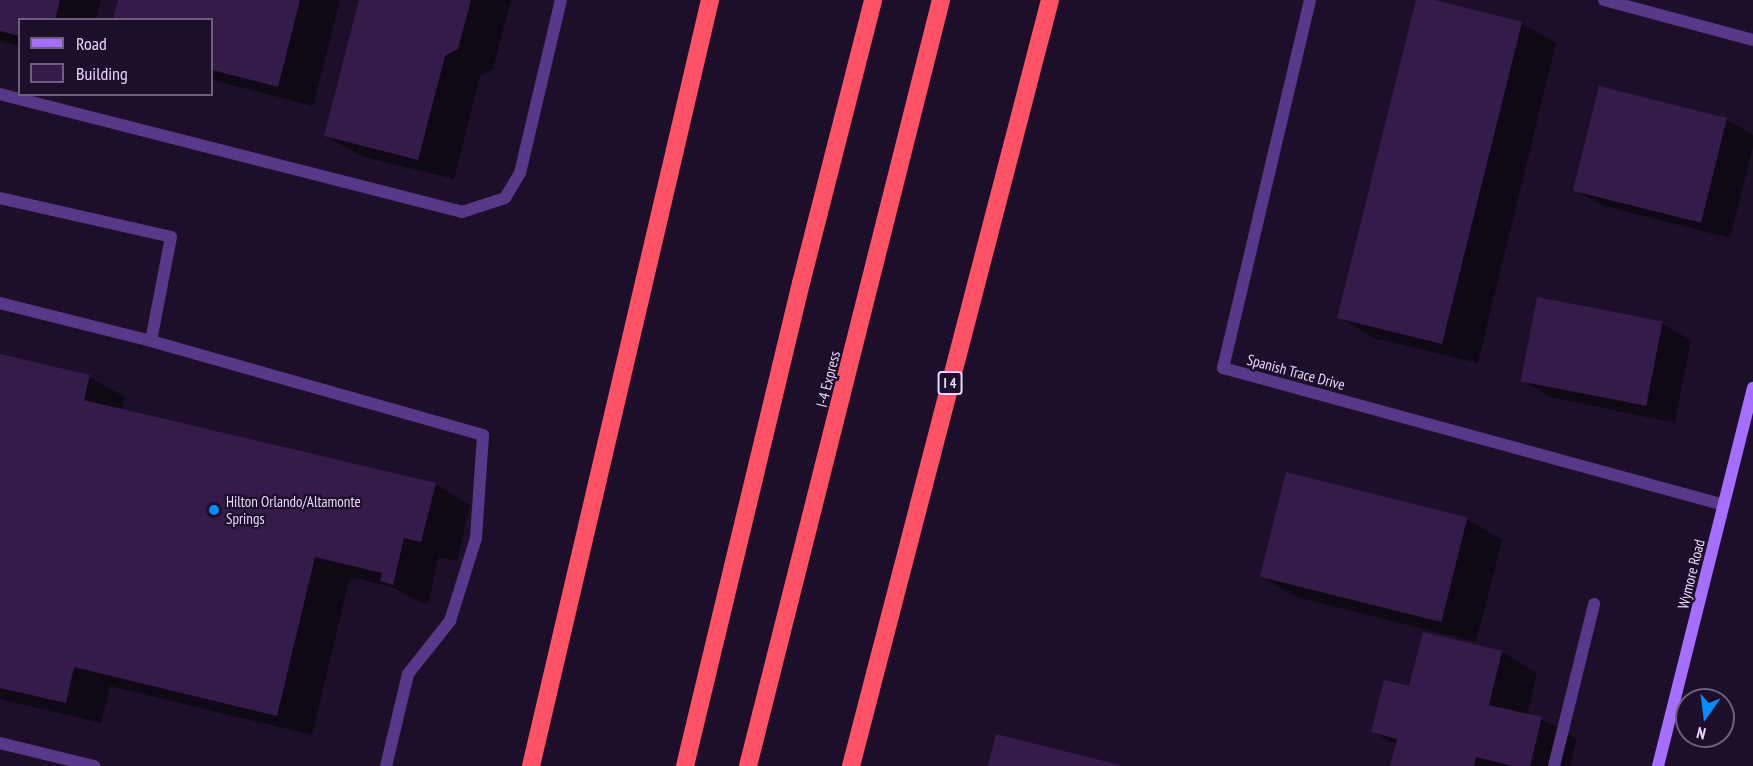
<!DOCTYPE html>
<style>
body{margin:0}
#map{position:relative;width:1753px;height:766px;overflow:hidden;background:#1d0f29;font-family:"PT Sans Narrow",sans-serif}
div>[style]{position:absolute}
.shadow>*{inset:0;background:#0007}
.building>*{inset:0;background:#351b4a;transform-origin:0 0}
.service>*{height:12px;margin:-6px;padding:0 6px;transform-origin:6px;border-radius:6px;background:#583989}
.minor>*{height:12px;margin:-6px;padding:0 6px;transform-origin:6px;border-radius:6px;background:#583989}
.secondary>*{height:12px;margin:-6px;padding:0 6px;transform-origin:6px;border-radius:6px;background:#a56eff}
.motorway>*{height:18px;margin:-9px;padding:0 9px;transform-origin:9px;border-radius:9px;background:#ff5267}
.dots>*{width:16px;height:16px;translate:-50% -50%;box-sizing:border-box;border:3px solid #1d0f29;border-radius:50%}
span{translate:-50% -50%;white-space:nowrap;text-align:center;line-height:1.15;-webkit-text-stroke:4.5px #1d0f29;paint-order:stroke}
.shield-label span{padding:2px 4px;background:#1d0f29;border:2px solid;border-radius:4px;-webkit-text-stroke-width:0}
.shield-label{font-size:14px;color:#ead7ff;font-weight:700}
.street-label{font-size:15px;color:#ead7ff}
.poi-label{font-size:15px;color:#ead7ff}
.left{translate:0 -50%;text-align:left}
.legend{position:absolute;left:18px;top:18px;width:195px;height:78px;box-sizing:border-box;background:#1d0f29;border:2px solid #6f5f7f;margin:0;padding:8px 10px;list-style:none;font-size:18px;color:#ead7ff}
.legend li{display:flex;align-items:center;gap:12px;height:30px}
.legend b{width:30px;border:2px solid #6f5f7f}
.north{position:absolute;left:1675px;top:688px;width:60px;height:60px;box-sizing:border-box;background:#1d0f29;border:2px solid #6f5f7f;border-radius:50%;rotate:194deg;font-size:16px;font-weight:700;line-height:24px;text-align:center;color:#ead7ff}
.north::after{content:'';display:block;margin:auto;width:21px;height:27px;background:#038cff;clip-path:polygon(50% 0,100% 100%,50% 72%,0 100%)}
</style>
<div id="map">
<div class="shadow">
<i style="clip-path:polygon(0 0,101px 0,96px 20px,20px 20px,20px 46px,0 41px)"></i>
<i style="clip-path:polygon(120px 0,340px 0,313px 106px,212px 80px,212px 20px)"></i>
<i style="clip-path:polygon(360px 0,511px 0,493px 69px,480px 76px,454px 179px,361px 156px,326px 136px)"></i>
<i style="clip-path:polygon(1417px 0,1429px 0,1521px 23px,1556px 43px,1478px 363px,1374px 338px,1339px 317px)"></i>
<i style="clip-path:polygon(1600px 88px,1727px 120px,1753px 135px,1753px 147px,1730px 238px,1604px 206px,1575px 190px)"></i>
<i style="clip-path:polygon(1662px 324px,1691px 340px,1675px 423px,1551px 397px,1522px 381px)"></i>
<i style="clip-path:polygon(0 356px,89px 377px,125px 397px,122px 410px,435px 484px,470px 505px,457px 561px,439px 557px,428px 604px,417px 601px,392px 587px,350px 577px,312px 735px,110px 686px,101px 723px,0 699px)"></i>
<i style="clip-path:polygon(1287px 473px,1467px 519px,1502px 540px,1476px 642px,1296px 597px,1261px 576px)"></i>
<i style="clip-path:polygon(1424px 633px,1502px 652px,1537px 673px,1527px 715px,1541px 719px,1577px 739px,1570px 766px,1391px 766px,1397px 745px,1373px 732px,1410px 688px)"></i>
</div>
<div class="building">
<i style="clip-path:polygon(0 0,60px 0,55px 20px,20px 20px,20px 36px,0 31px)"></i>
<i style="clip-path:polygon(118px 0,300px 0,278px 87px,212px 70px,212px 20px,113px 20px)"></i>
<i style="clip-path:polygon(359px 0,471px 0,458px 49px,445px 56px,418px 160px,324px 136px)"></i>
<i style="clip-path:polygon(1416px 0,1435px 0,1522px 22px,1442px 344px,1337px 318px)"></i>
<i style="left:1599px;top:86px;width:132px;height:108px;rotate:14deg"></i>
<i style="left:1537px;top:297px;width:128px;height:86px;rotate:11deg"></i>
<i style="clip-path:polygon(0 354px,90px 375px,84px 400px,436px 483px,421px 542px,404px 538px,393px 585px,380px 581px,382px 573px,315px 557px,277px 716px,74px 667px,66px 703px,0 688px)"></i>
<i style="left:1286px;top:472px;width:187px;height:108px;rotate:14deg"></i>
<i style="clip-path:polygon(1423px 632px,1502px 651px,1489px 705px,1542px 717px,1530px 766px,1513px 766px,1476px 757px,1474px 766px,1390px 766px,1397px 739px,1371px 732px,1384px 680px,1409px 686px)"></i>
<i style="clip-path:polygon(996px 734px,1120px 765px,1120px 766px,988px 766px)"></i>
</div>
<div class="service">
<i style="left:0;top:94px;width:477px;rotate:14.3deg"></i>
<i style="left:462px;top:212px;width:45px;rotate:-18deg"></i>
<i style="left:505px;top:198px;width:29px;rotate:-59deg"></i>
<i style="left:520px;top:173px;width:178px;rotate:-76.7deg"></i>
<i style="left:0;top:198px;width:175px;rotate:12.8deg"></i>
<i style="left:171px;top:237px;width:106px;rotate:100.9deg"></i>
<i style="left:151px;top:341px;width:345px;rotate:15.8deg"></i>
<i style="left:483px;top:435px;width:103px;rotate:93.9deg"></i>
<i style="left:476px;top:538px;width:87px;rotate:107.4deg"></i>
<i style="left:450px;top:621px;width:68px;rotate:128.4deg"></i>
<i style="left:408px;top:674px;width:95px;rotate:103.4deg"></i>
<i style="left:0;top:303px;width:156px;rotate:14.1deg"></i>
<i style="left:0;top:743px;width:97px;rotate:13.7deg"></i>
</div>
<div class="minor">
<i style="left:1310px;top:0;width:378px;rotate:103.3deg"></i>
<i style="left:1223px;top:368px;width:519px;rotate:15.29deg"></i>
<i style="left:1604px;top:0;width:154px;rotate:15deg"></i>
<i style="left:1554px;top:766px;width:167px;rotate:-76.1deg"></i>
</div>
<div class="secondary">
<i style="left:1658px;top:766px;width:390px;rotate:-75.9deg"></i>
</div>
<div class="motorway">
<i style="left:531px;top:766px;width:787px;rotate:-76.85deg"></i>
<i style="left:685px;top:766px;width:497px;rotate:-76.5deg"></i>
<i style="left:801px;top:283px;width:292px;rotate:-75.7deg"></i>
<i style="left:748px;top:766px;width:790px;rotate:-75.86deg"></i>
<i style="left:851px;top:766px;width:791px;rotate:-75.44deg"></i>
</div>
<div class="dots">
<i style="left:214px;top:510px;background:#038cff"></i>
</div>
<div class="shield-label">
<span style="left:950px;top:383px">I 4</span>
</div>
<div class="street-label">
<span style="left:1296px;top:372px;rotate:15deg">Spanish Trace Drive</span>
<span style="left:828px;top:379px;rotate:-76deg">I-4 Express</span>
<span style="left:1691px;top:574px;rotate:-76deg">Wymore Road</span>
</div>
<div class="poi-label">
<span class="left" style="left:226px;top:510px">Hilton Orlando/Altamonte<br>Springs</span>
</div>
<ul class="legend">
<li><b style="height:8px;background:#a56eff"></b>Road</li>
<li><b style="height:16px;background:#351b4a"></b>Building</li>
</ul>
<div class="north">N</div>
</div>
